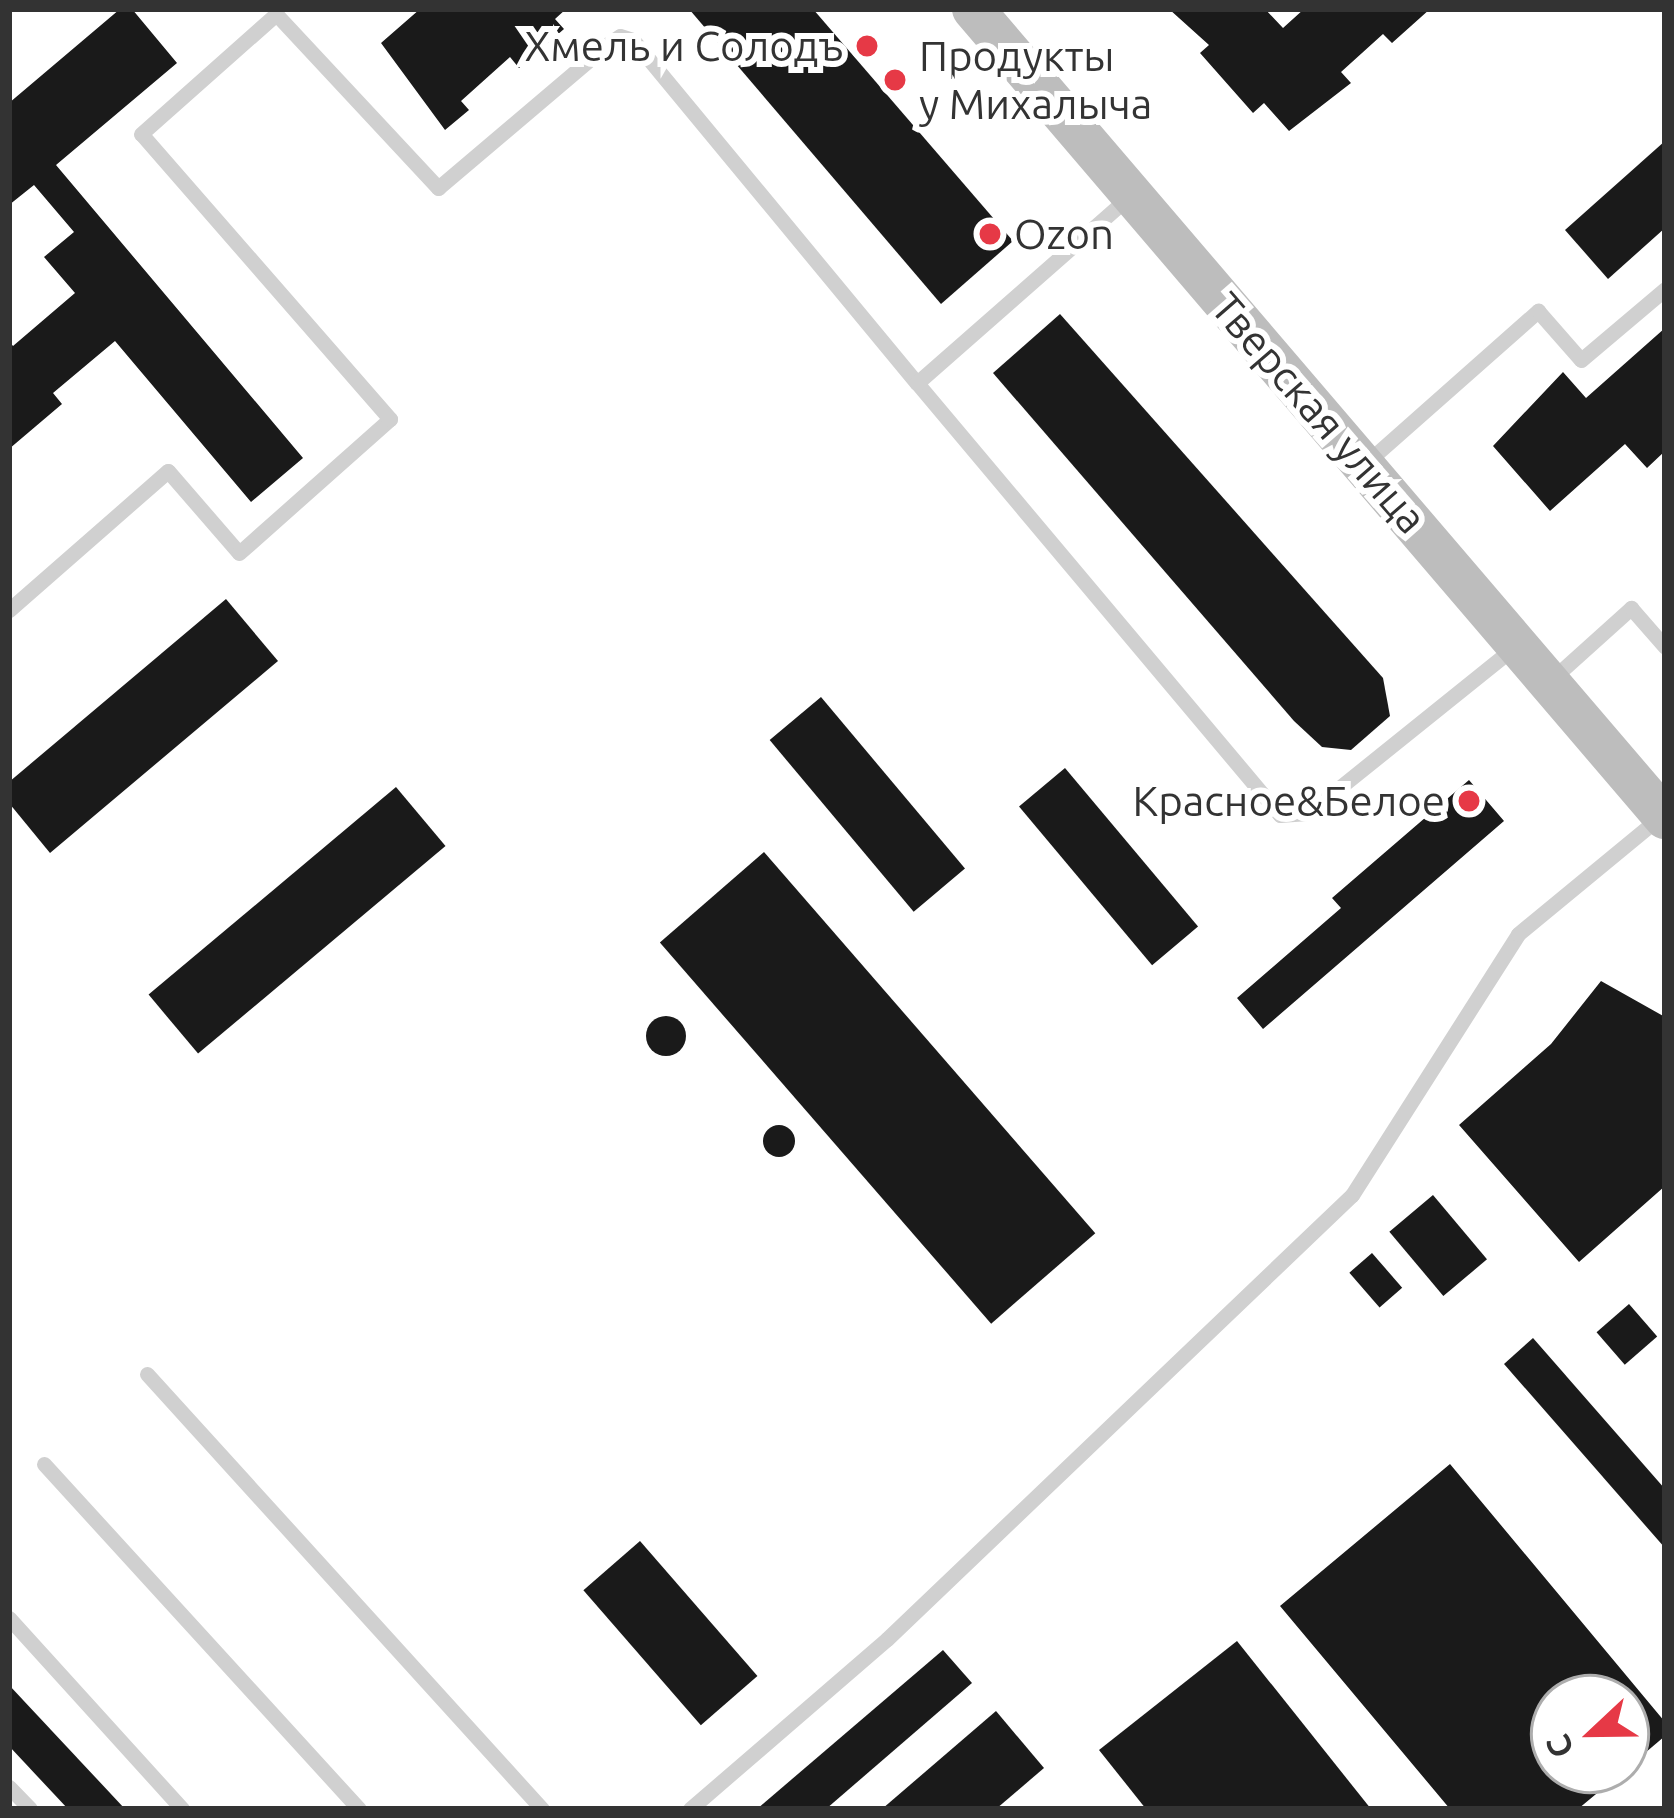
<!DOCTYPE html>
<meta charset="utf-8">
<style>
body{margin:0}
#map{position:relative;width:1674px;height:1818px;overflow:hidden;background:#fff;font-family:Ubuntu,sans-serif}
div>[style]{position:absolute}
.building>*{inset:0;background:#1a1a1a;transform-origin:0 0}
.round{border-radius:50%}
.lane>*{height:15px;margin:-7.5px;padding:0 7.5px;transform-origin:7.5px;border-radius:7.5px;background:#d0d0d0}
.secondary>*{height:42px;margin:-21px;padding:0 21px;transform-origin:21px;border-radius:21px;background:#bdbdbd}
.dots>*{width:33px;height:33px;translate:-50% -50%;box-sizing:border-box;border:6px solid #fff;border-radius:50%}
span{translate:-50% -50%;white-space:nowrap;text-align:center;line-height:1.15;-webkit-text-stroke:12px #fff;paint-order:stroke}
.poi-label{font-size:42px;color:#333}
.right{translate:-100% -50%;text-align:right}
.left{translate:0 -50%;text-align:left}
.street-label{font-size:42px;color:#333}
.frame{position:absolute;inset:0;border:12px solid #333;pointer-events:none}
.north{position:absolute;left:1530px;top:1674px;width:120px;height:120px;box-sizing:border-box;background:#fff;border:3px solid #adadad;border-radius:50%;rotate:248deg;font-size:33px;font-weight:700;line-height:48px;text-align:center;color:#333}
.north::after{content:'';display:block;margin:auto;width:42px;height:54px;background:#e63946;clip-path:polygon(50% 0,100% 100%,50% 72%,0 100%)}
</style>
<div id="map">
<div class="building">
<i style="clip-path:polygon(120px 9px,132px 9px,177px 63px,56px 165px,303px 458px,251px 502px,115px 341px,53px 393px,62px 404px,9px 449px,9px 341px,13px 346px,75px 293px,44px 257px,74px 232px,34px 185px,9px 205px,9px 103px)"></i>
<i style="clip-path:polygon(420px 9px,566px 9px,555px 19px,564px 29px,519px 68px,510px 57px,461px 101px,469px 110px,445px 130px,381px 43px)"></i>
<i style="clip-path:polygon(689px 9px,813px 9px,1013px 241px,941px 304px)"></i>
<i style="clip-path:polygon(1169px 9px,1265px 9px,1283px 28px,1304px 9px,1430px 9px,1392px 43px,1383px 34px,1341px 72px,1351px 83px,1289px 131px,1264px 103px,1253px 113px,1200px 53px,1209px 45px)"></i>
<i style="clip-path:polygon(1665px 141px,1665px 228px,1608px 279px,1565px 230px)"></i>
<i style="clip-path:polygon(1060px 314px,1383px 678px,1390px 716px,1351px 750px,1322px 747px,1294px 721px,993px 373px)"></i>
<i style="clip-path:polygon(1665px 328px,1665px 451px,1647px 468px,1625px 444px,1550px 511px,1493px 446px,1563px 372px,1586px 398px)"></i>
<i style="clip-path:polygon(226px 599px,278px 661px,50px 853px,9px 803px,9px 782px)"></i>
<i style="left:821px;top:697px;width:224px;height:67px;rotate:50deg"></i>
<i style="left:1065px;top:768px;width:207px;height:60px;rotate:50deg"></i>
<i style="clip-path:polygon(1469px 780px,1504px 821px,1263px 1029px,1237px 998px,1341px 908px,1332px 898px)"></i>
<i style="left:396px;top:787px;width:77px;height:323px;rotate:50deg"></i>
<i style="left:764px;top:852px;width:505px;height:138px;rotate:49deg"></i>
<i style="clip-path:polygon(1601px 981px,1665px 1017px,1665px 1186px,1579px 1262px,1459px 1125px,1551px 1044px)"></i>
<i class="round" style="left:646px;top:1016px;width:40px;height:40px"></i>
<i class="round" style="left:763px;top:1125px;width:32px;height:32px"></i>
<i style="left:1433px;top:1195px;width:84px;height:57px;rotate:50deg"></i>
<i style="left:1372px;top:1253px;width:46px;height:30px;rotate:49deg"></i>
<i style="left:1629px;top:1304px;width:43px;height:43px;rotate:49deg"></i>
<i style="clip-path:polygon(1533px 1338px,1665px 1489px,1665px 1548px,1504px 1364px)"></i>
<i style="clip-path:polygon(1450px 1464px,1665px 1722px,1665px 1736px,1626px 1769px,1626px 1698px,1554px 1698px,1554px 1770px,1625px 1770px,1578px 1809px,1450px 1809px,1280px 1606px)"></i>
<i style="left:640px;top:1541px;width:179px;height:75px;rotate:49deg"></i>
<i style="clip-path:polygon(1237px 1641px,1371px 1809px,1146px 1809px,1099px 1750px)"></i>
<i style="clip-path:polygon(943px 1650px,972px 1683px,826px 1809px,757px 1809px)"></i>
<i style="clip-path:polygon(9px 1685px,125px 1809px,68px 1809px,9px 1746px)"></i>
<i style="clip-path:polygon(996px 1711px,1044px 1768px,996px 1809px,882px 1809px)"></i>
</div>
<div class="lane">
<i style="left:917px;top:383px;width:564px;rotate:49.96deg"></i>
<i style="left:1280px;top:815px;width:28px;rotate:-4deg"></i>
<i style="left:1308px;top:813px;width:268px;rotate:-38.8deg"></i>
<i style="left:1366px;top:463px;width:230px;rotate:-41.5deg"></i>
<i style="left:1538px;top:311px;width:65px;rotate:48.7deg"></i>
<i style="left:1581px;top:360px;width:110px;rotate:-40.2deg"></i>
<i style="left:9px;top:610px;width:211px;rotate:-41.2deg"></i>
<i style="left:168px;top:471px;width:108px;rotate:49.1deg"></i>
<i style="left:239px;top:553px;width:202px;rotate:-41.6deg"></i>
<i style="left:390px;top:419px;width:378px;rotate:-131.1deg"></i>
<i style="left:141px;top:134px;width:181px;rotate:-41.6deg"></i>
<i style="left:276px;top:14px;width:238px;rotate:47deg"></i>
<i style="left:438px;top:188px;width:223px;rotate:-40.3deg"></i>
<i style="left:608px;top:44px;width:14px;rotate:-34deg"></i>
<i style="left:620px;top:36px;width:14px;rotate:17deg"></i>
<i style="left:633px;top:40px;width:445px;rotate:50.4deg"></i>
<i style="left:917px;top:383px;width:283px;rotate:-41.3deg"></i>
<i style="left:1551px;top:680px;width:108px;rotate:-42deg"></i>
<i style="left:1631px;top:608px;width:52px;rotate:48.9deg"></i>
<i style="left:147px;top:1374px;width:588px;rotate:47.76deg"></i>
<i style="left:44px;top:1464px;width:467px;rotate:47.6deg"></i>
<i style="left:9px;top:1618px;width:258px;rotate:47.8deg"></i>
<i style="left:9px;top:1787px;width:30px;rotate:46deg"></i>
<i style="left:690px;top:1809px;width:260px;rotate:-40.8deg"></i>
<i style="left:887px;top:1639px;width:643px;rotate:-43.68deg"></i>
<i style="left:1352px;top:1195px;width:309px;rotate:-57.5deg"></i>
<i style="left:1518px;top:934px;width:184px;rotate:-39.5deg"></i>
</div>
<div class="secondary">
<i style="left:973px;top:9px;width:1065px;rotate:49.46deg"></i>
</div>
<div class="dots">
<i style="left:867px;top:46px;background:#e63946"></i>
<i style="left:895px;top:80px;background:#e63946"></i>
<i style="left:990px;top:234px;background:#e63946"></i>
<i style="left:1469px;top:801px;background:#e63946"></i>
</div>
<div class="poi-label">
<span class="right" style="left:843px;top:46px">Хмель и Солодъ</span>
<span class="left" style="left:919px;top:80px">Продукты<br>у Михалыча</span>
<span class="left" style="left:1014px;top:234px">Ozon</span>
<span class="right" style="left:1445px;top:801px">Красное&amp;Белое</span>
</div>
<div class="street-label">
<span style="left:1319px;top:413px;rotate:49deg">Тверская улица</span>
</div>
<div class="frame"></div>
<div class="north">С</div>
</div>
